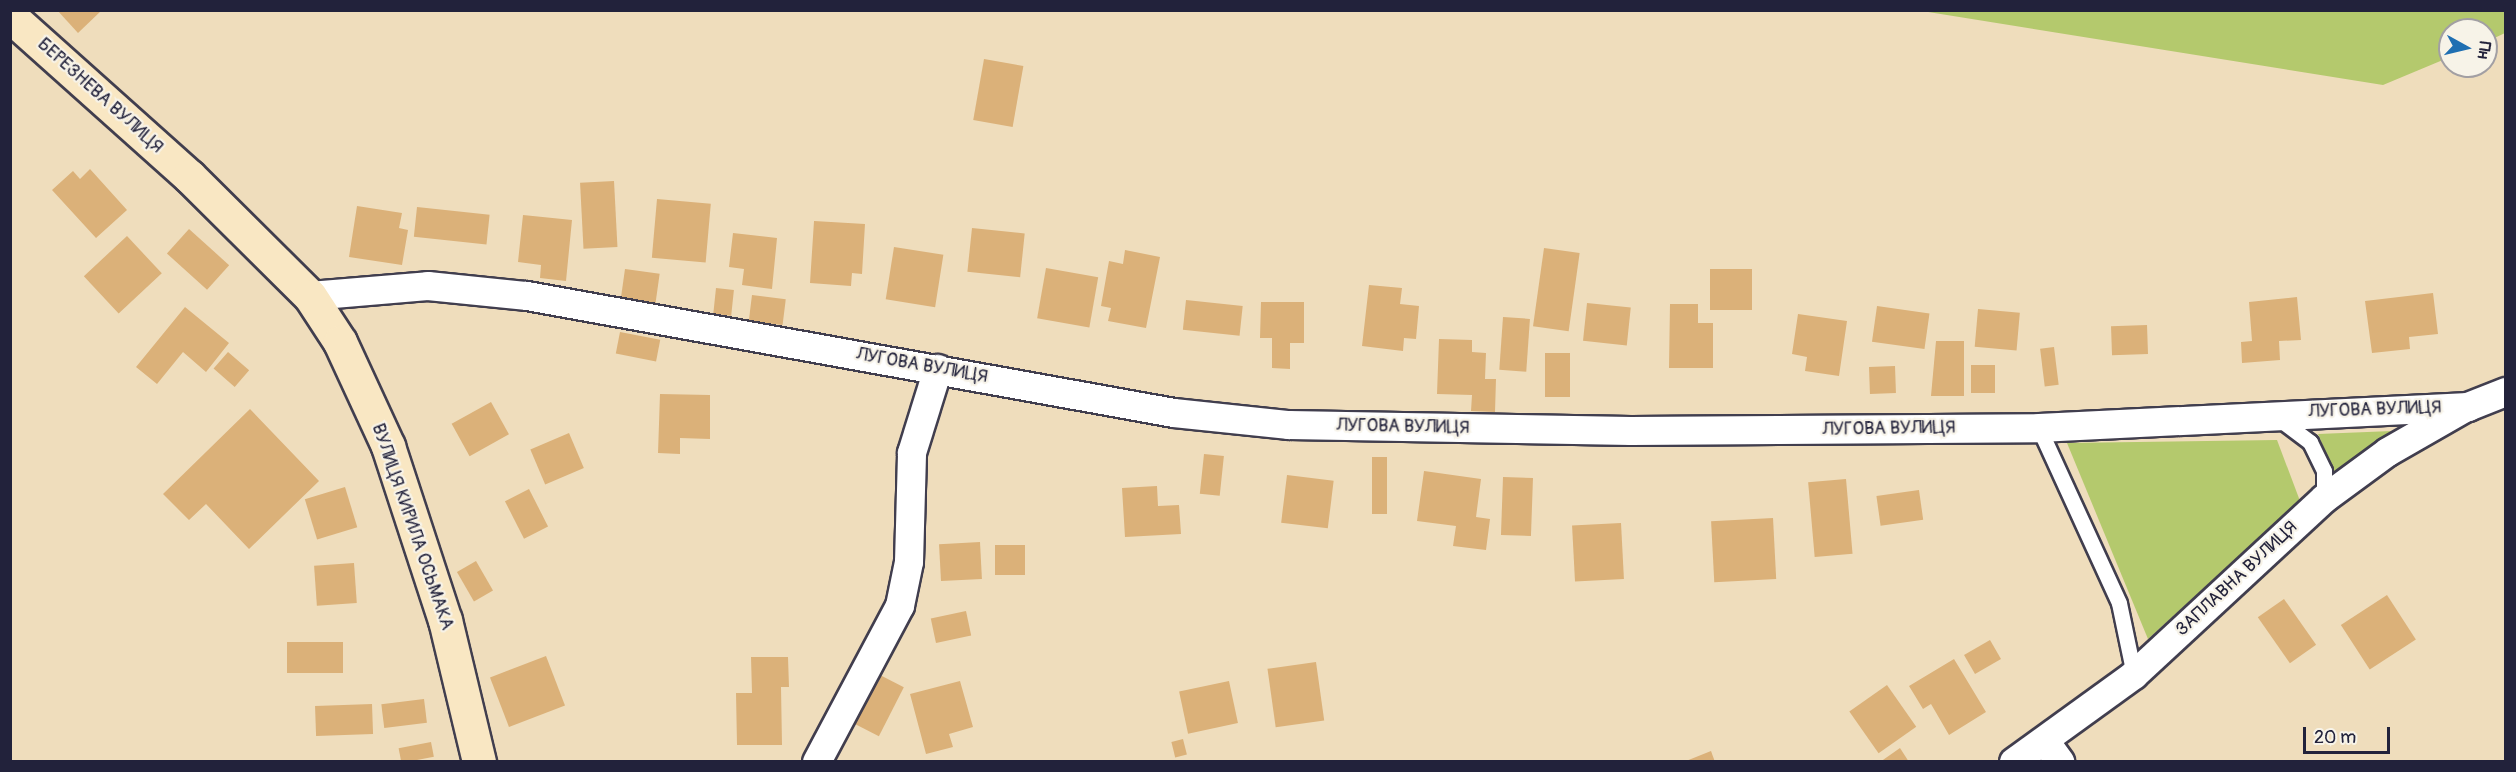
<!DOCTYPE html>
<meta charset="utf-8">
<style>
body{margin:0}
#map{position:relative;width:2516px;height:772px;overflow:hidden;background:#efddbc;font-family:Pangolin,sans-serif}
div>[style]{position:absolute}
.green>*{inset:0;background:#b4c96d}
.building>*{inset:0;background:#dbb179;transform-origin:0 0}
.roads{filter:drop-shadow(2px 0 #413e4e) drop-shadow(-2px 0 #413e4e) drop-shadow(0 2px #413e4e) drop-shadow(0 -2px #413e4e)}
.lane>*{height:15px;margin:-7.5px;padding:0 7.5px;transform-origin:7.5px;border-radius:7.5px;background:#fff}
.street>*{height:28px;margin:-14px;padding:0 14px;transform-origin:14px;border-radius:14px;background:#fff}
.secondary>*{height:33px;margin:-16.5px;padding:0 16.5px;transform-origin:16.5px;border-radius:16.5px;background:#f9e7c3}
span{translate:-50% -50%;white-space:nowrap;text-align:center;line-height:1.15;-webkit-text-stroke:4.5px #f7f3e8;paint-order:stroke}
.street-label{font-size:18px;color:#22223b}
.frame{position:absolute;inset:0;border:12px solid #22223b;pointer-events:none}
.north{position:absolute;left:2438px;top:18px;width:60px;height:60px;box-sizing:border-box;background:#f7f3e8;border:2px solid #a29fa3;border-radius:50%;rotate:98deg;font-size:16px;font-weight:700;line-height:24px;text-align:center;color:#22223b}
.north::after{content:'';display:block;margin:auto;width:21px;height:27px;background:#1f6fb2;clip-path:polygon(50% 0,100% 100%,50% 72%,0 100%)}
.scale{position:absolute;left:2303px;top:727px;width:87px;height:27px;box-sizing:border-box;border:3px solid #22223b;border-top:0;padding-left:8px;font-size:18px;line-height:21px;white-space:nowrap;color:#22223b;-webkit-text-stroke:4px #f7f3e8;paint-order:stroke}
</style>
<div id="map">
<div class="green">
<i style="clip-path:polygon(2505px 10px,2505px 33px,2486px 42px,2486px 30px,2450px 30px,2450px 57px,2383px 85px,1922px 11px)"></i>
<i style="clip-path:polygon(2392px 431px,2334px 472px,2318px 434px)"></i>
<i style="clip-path:polygon(2277px 440px,2300px 501px,2148px 639px,2067px 443px)"></i>
</div>
<div class="building">
<i style="clip-path:polygon(57px 10px,102px 10px,78px 33px)"></i>
<i style="left:984px;top:59px;width:40px;height:62px;rotate:10deg"></i>
<i style="clip-path:polygon(90px 169px,127px 210px,96px 238px,52px 190px,73px 171px,80px 179px)"></i>
<i style="left:614px;top:181px;width:66px;height:34px;rotate:87deg"></i>
<i style="left:657px;top:199px;width:54px;height:59px;rotate:5deg"></i>
<i style="clip-path:polygon(357px 206px,402px 213px,399px 228px,408px 230px,402px 265px,349px 257px)"></i>
<i style="left:417px;top:207px;width:73px;height:30px;rotate:6deg"></i>
<i style="clip-path:polygon(523px 215px,572px 220px,566px 281px,540px 278px,541px 265px,518px 262px)"></i>
<i style="clip-path:polygon(814px 221px,865px 224px,862px 274px,852px 273px,851px 286px,810px 283px)"></i>
<i style="left:972px;top:228px;width:53px;height:44px;rotate:6deg"></i>
<i style="left:189px;top:229px;width:54px;height:33px;rotate:42deg"></i>
<i style="clip-path:polygon(733px 233px,777px 238px,772px 289px,742px 285px,744px 269px,729px 267px)"></i>
<i style="left:127px;top:236px;width:51px;height:59px;rotate:47deg"></i>
<i style="left:894px;top:247px;width:50px;height:53px;rotate:9deg"></i>
<i style="left:1544px;top:248px;width:36px;height:79px;rotate:8deg"></i>
<i style="clip-path:polygon(1125px 250px,1160px 257px,1146px 328px,1108px 321px,1111px 308px,1101px 306px,1109px 261px,1123px 264px)"></i>
<i style="left:1046px;top:268px;width:53px;height:51px;rotate:10deg"></i>
<i style="left:625px;top:269px;width:35px;height:30px;rotate:8deg"></i>
<i style="left:1710px;top:269px;width:42px;height:41px"></i>
<i style="clip-path:polygon(1369px 285px,1402px 288px,1400px 304px,1419px 306px,1416px 339px,1404px 338px,1403px 351px,1362px 346px)"></i>
<i style="left:716px;top:288px;width:18px;height:26px;rotate:6deg"></i>
<i style="clip-path:polygon(2433px 293px,2438px 334px,2409px 337px,2410px 349px,2372px 353px,2365px 301px)"></i>
<i style="left:752px;top:295px;width:34px;height:26px;rotate:7deg"></i>
<i style="clip-path:polygon(2297px 297px,2301px 340px,2279px 341px,2280px 360px,2242px 363px,2241px 342px,2252px 341px,2249px 302px)"></i>
<i style="left:1186px;top:300px;width:57px;height:30px;rotate:6deg"></i>
<i style="clip-path:polygon(1261px 302px,1304px 302px,1304px 343px,1290px 343px,1290px 369px,1272px 368px,1272px 338px,1260px 338px)"></i>
<i style="left:1587px;top:303px;width:44px;height:38px;rotate:6deg"></i>
<i style="clip-path:polygon(1670px 304px,1698px 304px,1698px 323px,1713px 323px,1713px 368px,1669px 368px)"></i>
<i style="left:1877px;top:306px;width:53px;height:36px;rotate:8deg"></i>
<i style="clip-path:polygon(185px 307px,229px 343px,206px 372px,183px 352px,157px 384px,136px 367px)"></i>
<i style="left:1978px;top:309px;width:42px;height:38px;rotate:5deg"></i>
<i style="clip-path:polygon(1798px 314px,1847px 321px,1839px 376px,1805px 371px,1807px 357px,1792px 354px)"></i>
<i style="left:1503px;top:317px;width:27px;height:53px;rotate:4deg"></i>
<i style="left:2147px;top:325px;width:29px;height:36px;rotate:88deg"></i>
<i style="left:620px;top:332px;width:41px;height:22px;rotate:11deg"></i>
<i style="clip-path:polygon(1439px 339px,1472px 340px,1472px 352px,1486px 353px,1485px 379px,1496px 379px,1495px 412px,1471px 411px,1472px 395px,1437px 394px)"></i>
<i style="clip-path:polygon(1936px 341px,1964px 341px,1964px 396px,1931px 396px)"></i>
<i style="left:2054px;top:347px;width:38px;height:14px;rotate:83deg"></i>
<i style="left:228px;top:352px;width:28px;height:22px;rotate:41deg"></i>
<i style="left:1545px;top:353px;width:25px;height:44px"></i>
<i style="left:1971px;top:365px;width:24px;height:28px"></i>
<i style="left:1895px;top:366px;width:27px;height:26px;rotate:88deg"></i>
<i style="clip-path:polygon(660px 394px,710px 395px,710px 439px,680px 438px,680px 454px,658px 453px)"></i>
<i style="left:491px;top:402px;width:37px;height:45px;rotate:61deg"></i>
<i style="clip-path:polygon(250px 409px,319px 481px,249px 549px,206px 504px,189px 520px,163px 494px)"></i>
<i style="left:569px;top:433px;width:38px;height:42px;rotate:67deg"></i>
<i style="left:1204px;top:454px;width:20px;height:40px;rotate:6deg"></i>
<i style="left:1372px;top:457px;width:15px;height:57px"></i>
<i style="clip-path:polygon(1424px 471px,1481px 479px,1476px 517px,1490px 519px,1486px 550px,1453px 546px,1456px 526px,1417px 521px)"></i>
<i style="left:1287px;top:475px;width:47px;height:48px;rotate:7deg"></i>
<i style="left:1503px;top:477px;width:30px;height:58px;rotate:2deg"></i>
<i style="left:1846px;top:479px;width:75px;height:38px;rotate:85deg"></i>
<i style="clip-path:polygon(1157px 486px,1158px 506px,1179px 505px,1181px 534px,1125px 537px,1122px 488px)"></i>
<i style="left:345px;top:487px;width:42px;height:42px;rotate:73deg"></i>
<i style="left:529px;top:489px;width:42px;height:27px;rotate:63deg"></i>
<i style="left:1919px;top:490px;width:30px;height:43px;rotate:82deg"></i>
<i style="left:1773px;top:518px;width:61px;height:62px;rotate:87deg"></i>
<i style="left:1621px;top:523px;width:56px;height:49px;rotate:87deg"></i>
<i style="left:980px;top:542px;width:37px;height:41px;rotate:87deg"></i>
<i style="left:1025px;top:545px;width:30px;height:30px;rotate:90deg"></i>
<i style="left:476px;top:561px;width:34px;height:22px;rotate:60deg"></i>
<i style="left:354px;top:563px;width:40px;height:40px;rotate:86deg"></i>
<i style="left:2387px;top:595px;width:53px;height:55px;rotate:57deg"></i>
<i style="left:2284px;top:599px;width:56px;height:32px;rotate:55deg"></i>
<i style="left:966px;top:611px;width:25px;height:36px;rotate:78deg"></i>
<i style="left:1990px;top:640px;width:22px;height:30px;rotate:60deg"></i>
<i style="left:287px;top:642px;width:56px;height:31px"></i>
<i style="left:546px;top:656px;width:53px;height:60px;rotate:69deg"></i>
<i style="clip-path:polygon(751px 657px,788px 657px,789px 687px,781px 687px,782px 745px,737px 745px,736px 693px,752px 693px)"></i>
<i style="clip-path:polygon(1954px 659px,1986px 712px,1949px 735px,1931px 704px,1923px 709px,1909px 686px)"></i>
<i style="left:1316px;top:662px;width:59px;height:49px;rotate:82deg"></i>
<i style="left:878px;top:674px;width:29px;height:55px;rotate:27deg"></i>
<i style="clip-path:polygon(960px 681px,973px 727px,949px 734px,953px 747px,926px 754px,910px 694px)"></i>
<i style="left:1229px;top:681px;width:43px;height:51px;rotate:78deg"></i>
<i style="left:1887px;top:685px;width:51px;height:46px;rotate:55deg"></i>
<i style="left:424px;top:699px;width:24px;height:43px;rotate:83deg"></i>
<i style="left:372px;top:704px;width:30px;height:57px;rotate:88deg"></i>
<i style="left:1183px;top:739px;width:16px;height:12px;rotate:76deg"></i>
<i style="left:431px;top:742px;width:15px;height:33px;rotate:79deg"></i>
<i style="clip-path:polygon(1900px 748px,1909px 762px,1880px 762px)"></i>
<i style="clip-path:polygon(1711px 751px,1715px 762px,1686px 762px,1686px 761px)"></i>
</div>
<div class="roads">
<div class="lane">
<i style="left:2278px;top:418px;width:40px;rotate:37deg"></i>
<i style="left:2310px;top:442px;width:32px;rotate:64deg"></i>
<i style="left:2324px;top:471px;width:28px;rotate:90deg"></i>
<i style="left:2039px;top:428px;width:192px;rotate:65.4deg"></i>
<i style="left:2119px;top:603px;width:74px;rotate:78.2deg"></i>
</div>
<div class="street">
<i style="left:310px;top:296px;width:118px;rotate:-4.8deg"></i>
<i style="left:428px;top:286px;width:100px;rotate:5.8deg"></i>
<i style="left:527px;top:296px;width:657px;rotate:10.25deg"></i>
<i style="left:1174px;top:413px;width:116px;rotate:6deg"></i>
<i style="left:1289px;top:425px;width:342px;rotate:1deg"></i>
<i style="left:1631px;top:431px;width:408px;rotate:-0.4deg"></i>
<i style="left:2039px;top:428px;width:430px;rotate:-2.8deg"></i>
<i style="left:2468px;top:407px;width:41px;rotate:-21.5deg"></i>
<i style="left:2045px;top:741px;width:26px;rotate:54deg"></i>
<i style="left:817px;top:762px;width:177px;rotate:-62deg"></i>
<i style="left:900px;top:606px;width:45px;rotate:-78.4deg"></i>
<i style="left:909px;top:562px;width:109px;rotate:-88.4deg"></i>
<i style="left:912px;top:453px;width:88px;rotate:-72.8deg"></i>
<i style="left:2014px;top:762px;width:148px;rotate:-35.9deg"></i>
<i style="left:2134px;top:675px;width:259px;rotate:-42.8deg"></i>
<i style="left:2324px;top:499px;width:79px;rotate:-36.3deg"></i>
<i style="left:2388px;top:452px;width:86px;rotate:-29.8deg"></i>
</div>
<div class="secondary">
<i style="left:10px;top:16px;width:240px;rotate:41.8deg"></i>
<i style="left:189px;top:176px;width:170px;rotate:44.8deg"></i>
<i style="left:310px;top:296px;width:55px;rotate:56.9deg"></i>
<i style="left:340px;top:342px;width:115px;rotate:65.2deg"></i>
<i style="left:388px;top:446px;width:183px;rotate:71.9deg"></i>
<i style="left:445px;top:620px;width:146px;rotate:76.5deg"></i>
</div>
</div>
<div class="street-label">
<span style="left:100px;top:96px;rotate:42deg">БЕРЕЗНЕВА ВУЛИЦЯ</span>
<span style="left:922px;top:366px;rotate:10deg">ЛУГОВА ВУЛИЦЯ</span>
<span style="left:2375px;top:410px;rotate:-2deg">ЛУГОВА ВУЛИЦЯ</span>
<span style="left:1403px;top:427px;rotate:1deg">ЛУГОВА ВУЛИЦЯ</span>
<span style="left:1889px;top:429px;rotate:-1deg">ЛУГОВА ВУЛИЦЯ</span>
<span style="left:412px;top:527px;rotate:71deg">ВУЛИЦЯ КИРИЛА ОСЬМАКА</span>
<span style="left:2237px;top:579px;rotate:-43deg">ЗАПЛАВНА ВУЛИЦЯ</span>
</div>
<div class="frame"></div>
<div class="north">Пн</div>
<div class="scale">20 m</div>
</div>
